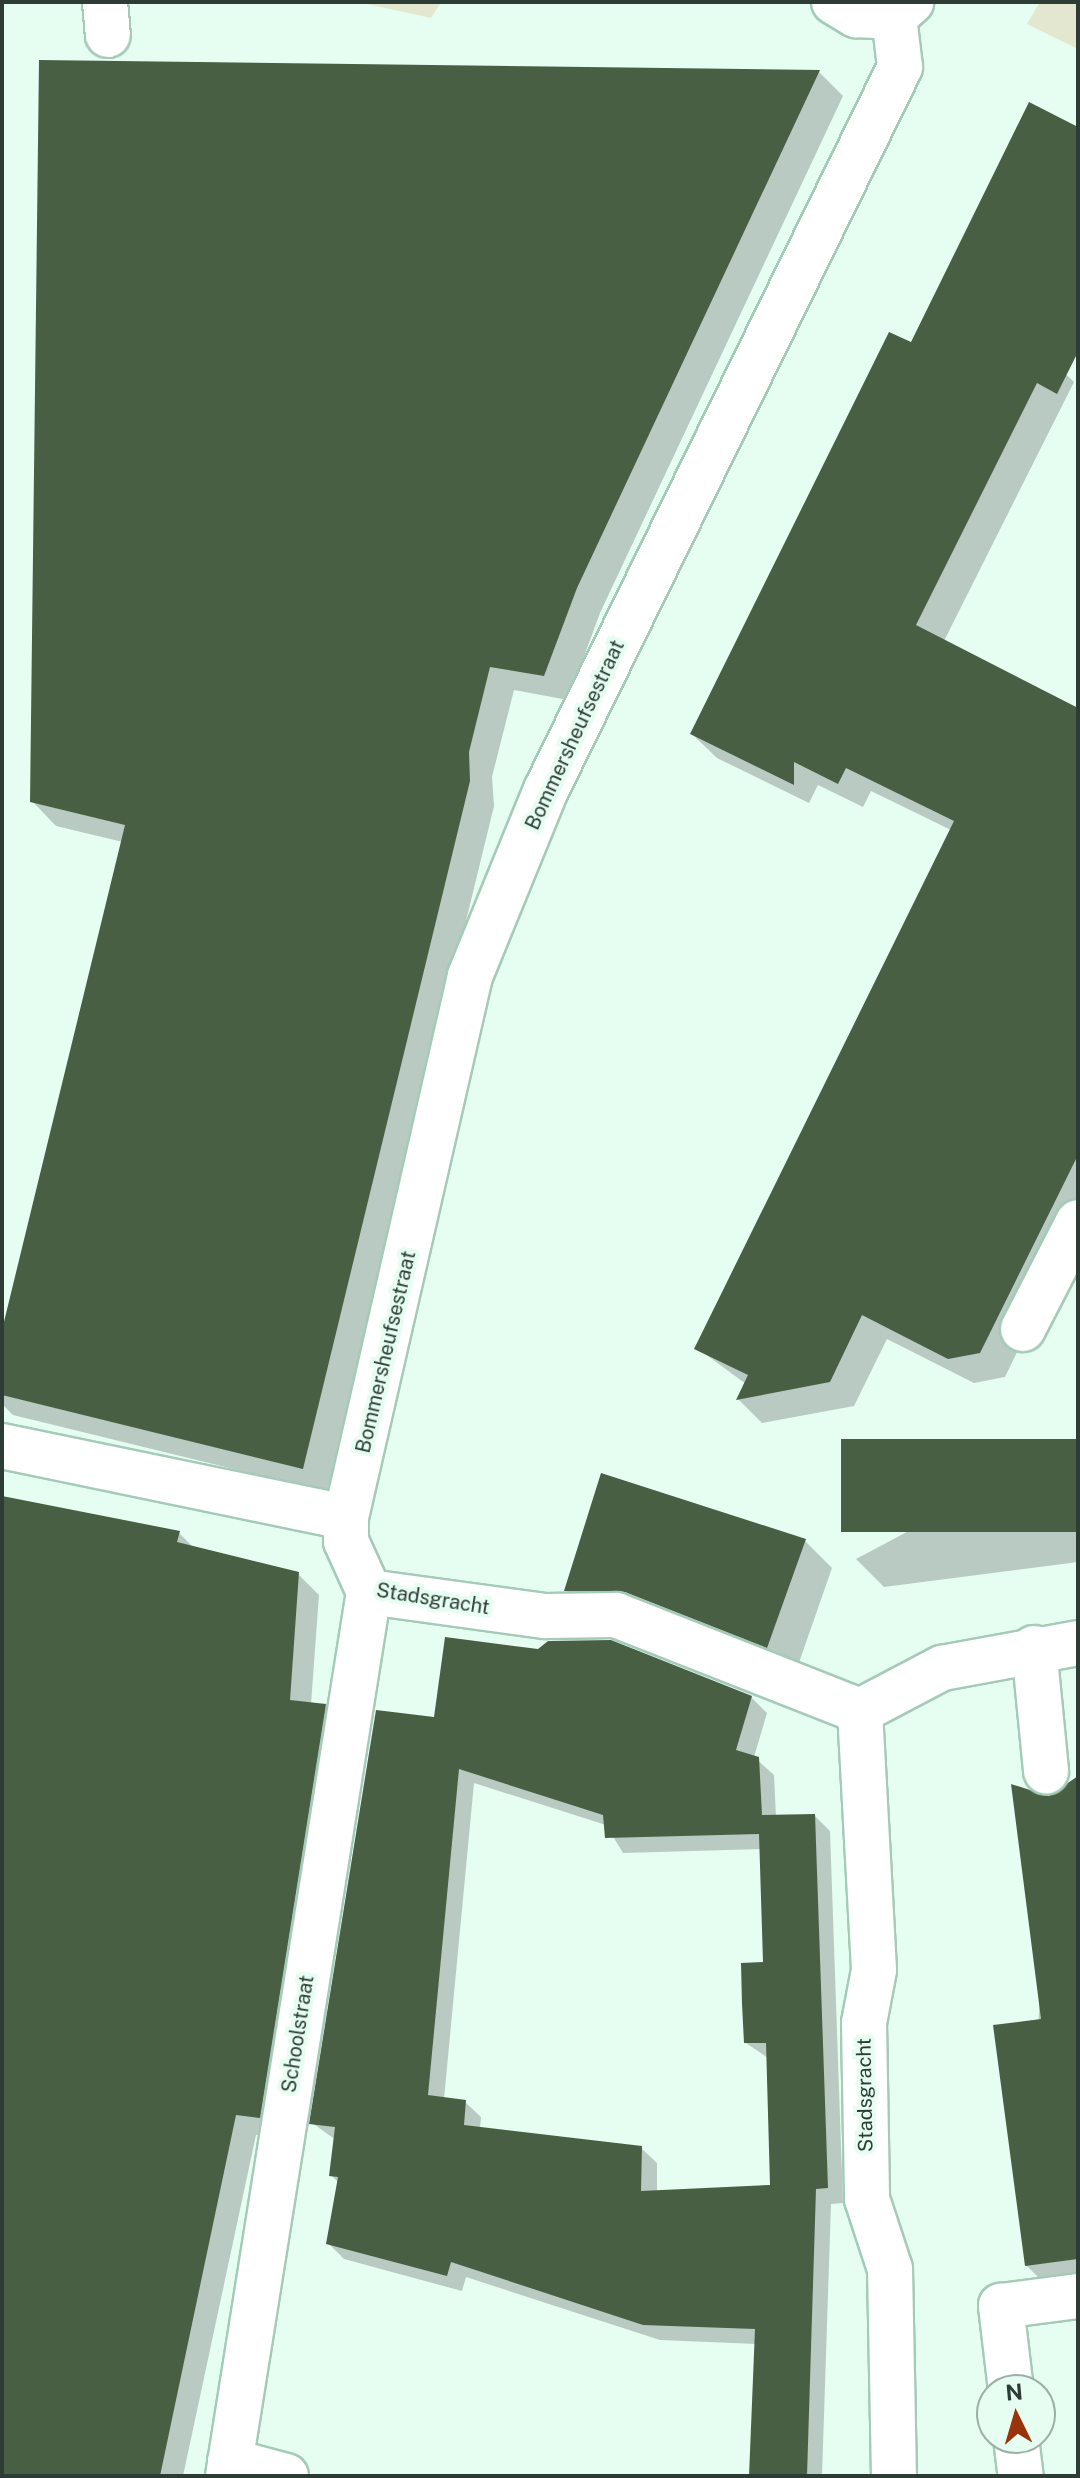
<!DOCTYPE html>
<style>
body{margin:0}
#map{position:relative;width:1080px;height:2478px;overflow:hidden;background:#e6fdf2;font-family:"Public Sans",sans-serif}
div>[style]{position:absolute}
.green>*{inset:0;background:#e3e7cf}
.shadow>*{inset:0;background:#0003}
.building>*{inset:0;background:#495f44;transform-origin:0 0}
.roads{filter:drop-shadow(2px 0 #a4cab8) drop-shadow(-2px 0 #a4cab8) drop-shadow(0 2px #a4cab8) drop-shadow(0 -2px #a4cab8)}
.pedestrian>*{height:44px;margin:-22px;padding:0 22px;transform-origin:22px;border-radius:22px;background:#fff}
.minor>*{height:44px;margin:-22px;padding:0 22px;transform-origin:22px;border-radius:22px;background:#fff}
span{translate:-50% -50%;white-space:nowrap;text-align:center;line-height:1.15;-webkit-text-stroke:8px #e6fdf2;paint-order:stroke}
.street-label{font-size:20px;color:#2d3c35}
.frame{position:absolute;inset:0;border:4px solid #2d3c35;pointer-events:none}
.north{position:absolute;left:976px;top:2374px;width:80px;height:80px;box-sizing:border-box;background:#e6fdf2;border:2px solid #9cb0a6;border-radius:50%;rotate:355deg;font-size:22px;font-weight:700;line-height:32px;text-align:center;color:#2d3c35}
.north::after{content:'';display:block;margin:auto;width:28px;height:36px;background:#99330c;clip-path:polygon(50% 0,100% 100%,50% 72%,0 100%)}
</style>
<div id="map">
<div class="green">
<i style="clip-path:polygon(358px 2px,441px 2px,431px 18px)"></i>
<i style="clip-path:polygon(1040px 2px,1078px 2px,1078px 49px,1027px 24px)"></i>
</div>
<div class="shadow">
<i style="clip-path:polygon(819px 72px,843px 96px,600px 613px,568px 700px,514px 690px,492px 777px,494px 806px,327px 1492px,13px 1415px,2px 1404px,2px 1338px,123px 842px,56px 826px,32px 801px)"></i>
<i style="clip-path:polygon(912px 344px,1049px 358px,1074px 382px,944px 641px,1078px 708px,1078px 1227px,1005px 1377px,974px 1383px,887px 1339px,854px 1406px,762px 1423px,738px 1399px,746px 1384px,697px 1348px,951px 830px,871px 791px,863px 807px,818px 785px,809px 803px,717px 758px,692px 734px)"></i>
<i style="clip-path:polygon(1078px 1441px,1078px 1562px,884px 1587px,856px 1559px)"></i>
<i style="clip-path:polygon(2px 1498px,179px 1533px,195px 1549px,298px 1574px,319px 1595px,311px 1704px,325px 1706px,345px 1726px,280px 2137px,256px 2135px,183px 2476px,2px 2476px)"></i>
<i style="clip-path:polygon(804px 1540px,832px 1568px,795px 1674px,594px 1618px,566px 1590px)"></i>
<i style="clip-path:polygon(evenodd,751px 1697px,767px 1713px,754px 1757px,774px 1775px,776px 1817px,815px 1816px,830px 1831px,843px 2203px,831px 2204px,822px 2476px,752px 2476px,757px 2344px,660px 2340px,466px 2277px,462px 2291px,344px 2259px,328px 2243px,339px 2183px,331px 2175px,336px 2140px,312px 2123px,436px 1719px,751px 1697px,474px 1783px,606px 1825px,623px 1853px,762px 1849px,765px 1964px,746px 2043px,768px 2058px,772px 2187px,657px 2193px,657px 2163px,641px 2148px,480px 2129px,481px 2117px,465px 2102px,444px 2099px,474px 1783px)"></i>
<i style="clip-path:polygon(1078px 1778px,1078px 2289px,1054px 2293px,1026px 2265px,1050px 1798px)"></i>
</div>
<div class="building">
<i style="clip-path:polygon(39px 60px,820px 70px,577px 588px,544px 676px,490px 667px,469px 752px,470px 781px,303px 1469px,2px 1395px,2px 1330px,125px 825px,30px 802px)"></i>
<i style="clip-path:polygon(1029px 102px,1078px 127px,1078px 352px,1057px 394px,1037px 383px,916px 625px,1078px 708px,1078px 1155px,980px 1353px,948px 1359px,862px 1315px,830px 1382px,736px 1400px,748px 1375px,694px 1349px,954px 821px,846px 768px,838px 784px,794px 762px,794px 785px,690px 734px,889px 332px,911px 342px)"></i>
<i style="left:1078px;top:1439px;width:93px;height:237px;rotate:90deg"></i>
<i style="clip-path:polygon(601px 1473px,806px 1539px,767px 1648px,625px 1592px,564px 1591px)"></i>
<i style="clip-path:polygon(2px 1496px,180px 1531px,177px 1542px,299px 1572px,290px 1700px,326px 1704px,260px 2118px,236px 2115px,160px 2476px,2px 2476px)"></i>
<i style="clip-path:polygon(evenodd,445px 1637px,538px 1649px,548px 1641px,611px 1640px,752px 1696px,736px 1750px,759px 1757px,762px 1815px,815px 1814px,828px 2188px,816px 2189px,807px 2476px,749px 2476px,755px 2329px,643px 2325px,451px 2262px,447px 2276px,326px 2244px,338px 2177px,329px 2176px,335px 2127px,309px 2124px,376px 1710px,434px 1717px,445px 1637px,459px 1769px,603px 1815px,605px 1838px,759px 1834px,763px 1962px,741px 1963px,742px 2004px,744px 2043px,766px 2043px,770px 2185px,641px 2191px,642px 2146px,464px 2125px,466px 2100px,428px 2095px,459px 1769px)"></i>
<i style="clip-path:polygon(1078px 1776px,1078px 2259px,1025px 2266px,993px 2025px,1041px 2019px,1011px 1784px,1049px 1796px)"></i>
</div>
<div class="roads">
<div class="pedestrian">
<i style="left:105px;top:2px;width:33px;rotate:85deg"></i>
<i style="left:2px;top:1446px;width:351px;rotate:11.7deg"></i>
</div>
<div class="minor">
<i style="left:834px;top:2px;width:26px;rotate:31deg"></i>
<i style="left:856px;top:15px;width:38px;rotate:3deg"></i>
<i style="left:1023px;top:1329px;width:120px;rotate:-62.8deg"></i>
<i style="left:369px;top:1592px;width:56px;rotate:-114.3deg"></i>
<i style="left:346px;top:1541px;width:24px;rotate:-90deg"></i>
<i style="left:346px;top:1517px;width:555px;rotate:-77.09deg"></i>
<i style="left:470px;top:976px;width:201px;rotate:-67.8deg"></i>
<i style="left:546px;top:790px;width:805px;rotate:-63.91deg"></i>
<i style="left:900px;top:67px;width:50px;rotate:-96.8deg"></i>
<i style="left:894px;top:17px;width:23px;rotate:-41deg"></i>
<i style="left:369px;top:1592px;width:178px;rotate:7.8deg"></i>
<i style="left:545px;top:1616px;width:71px;rotate:-0.8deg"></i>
<i style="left:616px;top:1615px;width:262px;rotate:21.5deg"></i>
<i style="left:860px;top:1711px;width:259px;rotate:86.9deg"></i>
<i style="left:874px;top:1970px;width:54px;rotate:100.7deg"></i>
<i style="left:864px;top:2023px;width:176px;rotate:89deg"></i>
<i style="left:867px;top:2199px;width:74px;rotate:71.8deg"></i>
<i style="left:890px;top:2269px;width:207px;rotate:88.9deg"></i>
<i style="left:1034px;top:1648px;width:124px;rotate:84.4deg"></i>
<i style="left:860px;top:1711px;width:93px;rotate:-27.7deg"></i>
<i style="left:942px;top:1668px;width:138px;rotate:-10.4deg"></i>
<i style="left:1011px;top:2390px;width:85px;rotate:-96.8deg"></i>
<i style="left:1001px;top:2306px;width:78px;rotate:-7.4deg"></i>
<i style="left:1016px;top:2438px;width:38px;rotate:83deg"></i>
<i style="left:230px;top:2461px;width:58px;rotate:15deg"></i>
<i style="left:228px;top:2476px;width:895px;rotate:-80.94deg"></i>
</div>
</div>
<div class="street-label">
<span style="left:575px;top:735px;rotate:-65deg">Bommersheufsestraat</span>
<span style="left:386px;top:1352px;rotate:-77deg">Bommersheufsestraat</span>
<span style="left:433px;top:1599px;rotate:9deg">Stadsgracht</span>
<span style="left:298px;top:2034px;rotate:-81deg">Schoolstraat</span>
<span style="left:865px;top:2095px;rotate:-91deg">Stadsgracht</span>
</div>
<div class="frame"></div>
<div class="north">N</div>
</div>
